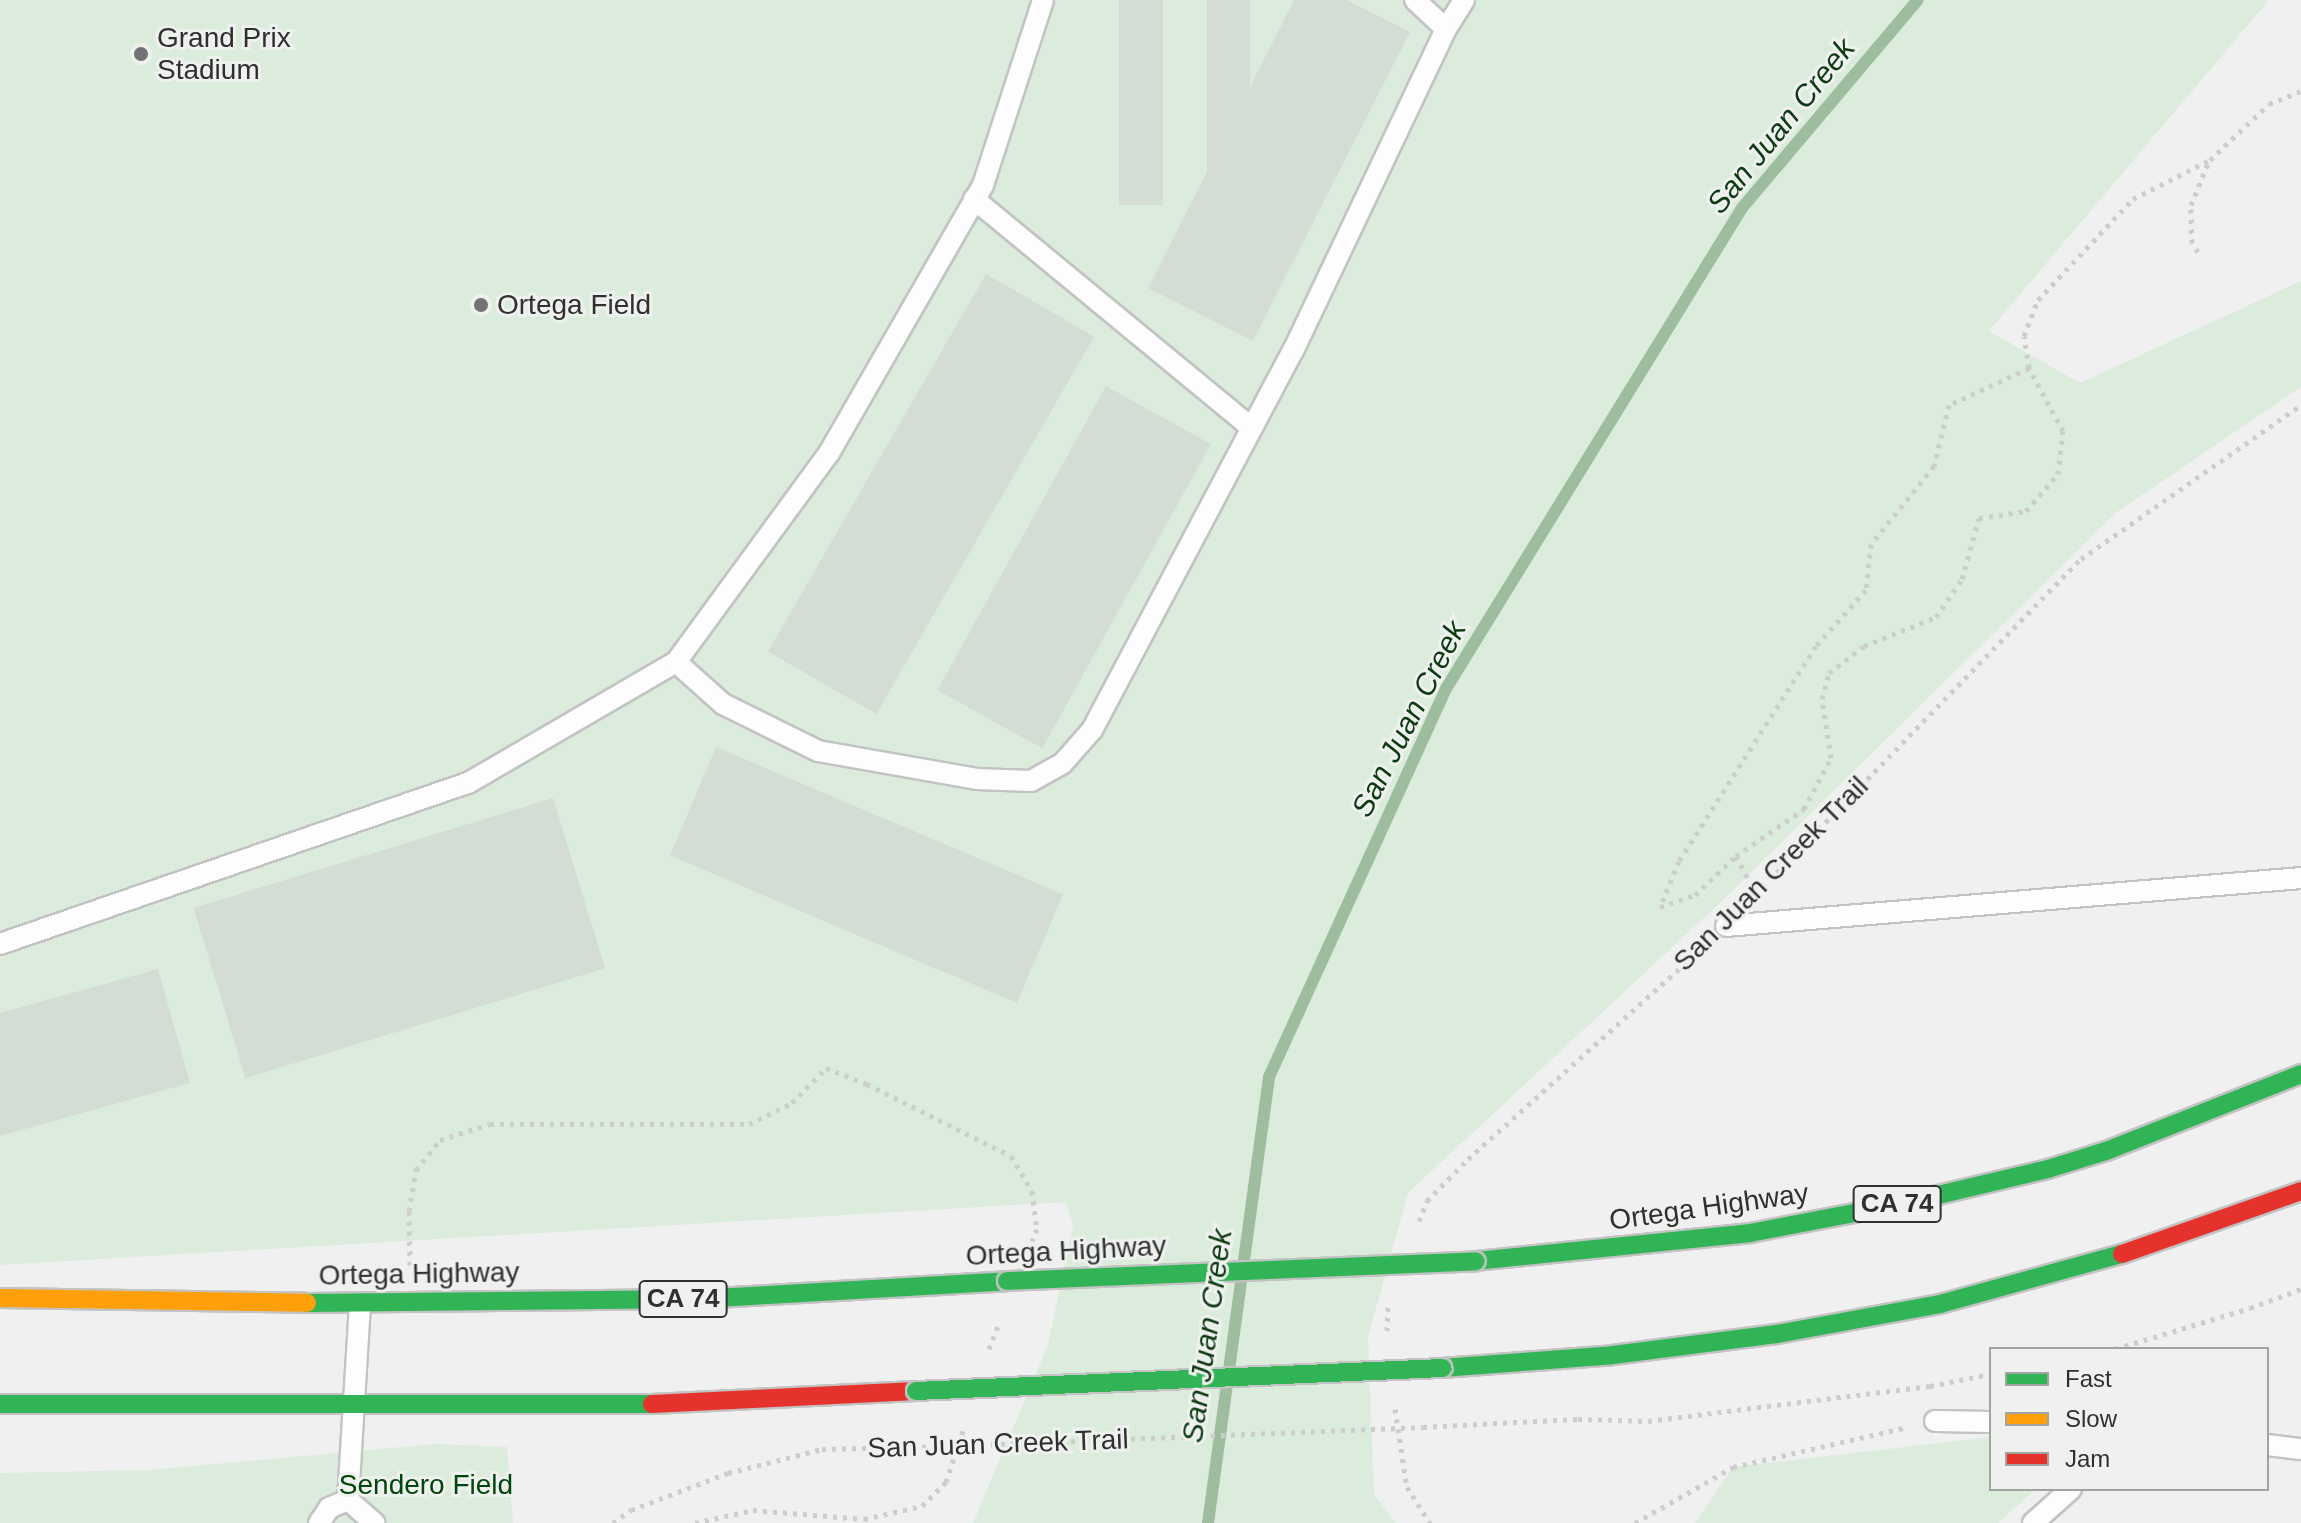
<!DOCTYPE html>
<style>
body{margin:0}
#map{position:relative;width:2301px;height:1523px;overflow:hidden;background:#eff0ef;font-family:Arial,sans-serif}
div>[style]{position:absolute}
.green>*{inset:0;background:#dcecdc}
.stream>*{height:12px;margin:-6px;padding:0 6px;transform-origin:6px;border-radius:6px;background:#9ebc9e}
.building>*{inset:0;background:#d4ddd4;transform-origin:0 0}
.path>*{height:5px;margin-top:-2.5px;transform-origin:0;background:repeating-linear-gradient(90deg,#cccecc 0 4px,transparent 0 10px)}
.roads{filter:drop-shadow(2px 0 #c2c3c2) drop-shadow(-2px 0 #c2c3c2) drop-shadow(0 2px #c2c3c2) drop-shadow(0 -2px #c2c3c2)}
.lane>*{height:20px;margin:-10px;padding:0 10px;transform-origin:10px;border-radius:10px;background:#fdfdfd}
.fast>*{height:18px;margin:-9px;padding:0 9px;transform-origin:9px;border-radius:9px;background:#30b455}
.slow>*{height:18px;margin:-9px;padding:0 9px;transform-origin:9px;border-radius:9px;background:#ff9f0a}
.jam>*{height:18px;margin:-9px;padding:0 9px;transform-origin:9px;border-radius:9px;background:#e5322d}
.path-bridge>*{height:5px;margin-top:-2.5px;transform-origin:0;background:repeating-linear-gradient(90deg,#cccecc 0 4px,transparent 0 10px)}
.bridges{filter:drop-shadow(2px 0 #c2c3c2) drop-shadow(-2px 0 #c2c3c2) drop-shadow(0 2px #c2c3c2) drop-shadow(0 -2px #c2c3c2)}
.fast-bridge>*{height:18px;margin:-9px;padding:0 9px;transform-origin:9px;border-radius:9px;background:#30b455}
.dots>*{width:22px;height:22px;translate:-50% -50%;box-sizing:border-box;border:4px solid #eef1ee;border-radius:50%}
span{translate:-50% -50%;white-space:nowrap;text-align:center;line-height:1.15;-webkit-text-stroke:6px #eef1ee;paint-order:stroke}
.shield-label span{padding:2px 6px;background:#eef1ee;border:2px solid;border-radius:6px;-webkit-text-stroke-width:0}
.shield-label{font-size:26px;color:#2f302f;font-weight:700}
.poi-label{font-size:28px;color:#2f302f}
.left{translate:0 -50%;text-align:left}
.street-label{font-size:28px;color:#2f302f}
.park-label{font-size:28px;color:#02450d}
.water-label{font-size:30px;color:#0c3a11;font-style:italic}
.legend{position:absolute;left:1989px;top:1347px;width:280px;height:144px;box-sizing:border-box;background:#eef1ee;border:2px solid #a2a4a2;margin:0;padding:10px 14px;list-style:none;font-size:24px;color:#2f302f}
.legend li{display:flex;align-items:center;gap:16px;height:40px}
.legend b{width:40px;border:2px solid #a2a4a2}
</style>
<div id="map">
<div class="green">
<i style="clip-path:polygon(0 0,2269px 0,1989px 331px,2080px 383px,2301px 281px,2301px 387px,2117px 512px,1722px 901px,1408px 1193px,1368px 1337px,1374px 1494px,1396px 1523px,973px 1523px,1048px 1345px,1073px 1225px,1066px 1202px,0 1265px)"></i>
<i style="clip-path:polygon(1991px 1437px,1991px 1489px,2036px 1489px,1998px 1523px,1695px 1523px,1733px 1467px)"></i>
<i style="clip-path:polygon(435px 1444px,507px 1447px,513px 1523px,0 1523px,0 1473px,149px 1470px)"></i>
</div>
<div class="stream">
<i style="left:1208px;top:1523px;width:450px;rotate:-82.2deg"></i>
<i style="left:1269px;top:1077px;width:429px;rotate:-65.5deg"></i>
<i style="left:1447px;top:687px;width:563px;rotate:-58.37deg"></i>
<i style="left:1742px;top:208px;width:272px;rotate:-49.8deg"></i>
</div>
<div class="building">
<i style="left:1119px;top:0;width:44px;height:205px"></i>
<i style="left:1207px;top:0;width:43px;height:265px"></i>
<i style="clip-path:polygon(1294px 0,1346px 0,1410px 32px,1253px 341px,1148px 288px)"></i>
<i style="left:986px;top:274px;width:125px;height:436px;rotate:30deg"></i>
<i style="left:1106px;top:386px;width:120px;height:348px;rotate:29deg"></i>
<i style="left:716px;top:747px;width:377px;height:118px;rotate:23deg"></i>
<i style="left:553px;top:798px;width:178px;height:376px;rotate:73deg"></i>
<i style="clip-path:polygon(158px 969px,190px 1083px,0 1136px,0 1013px)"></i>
</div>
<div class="path">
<i style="left:2198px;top:252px;width:11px;rotate:-124deg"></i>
<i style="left:2192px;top:243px;width:38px;rotate:-92deg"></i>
<i style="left:2191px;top:205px;width:48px;rotate:-67.8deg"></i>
<i style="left:2029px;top:368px;width:88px;rotate:155.2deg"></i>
<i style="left:1949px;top:405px;width:63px;rotate:103.8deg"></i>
<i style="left:1934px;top:466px;width:100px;rotate:128.9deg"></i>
<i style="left:1871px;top:544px;width:46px;rotate:96.2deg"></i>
<i style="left:1866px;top:590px;width:75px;rotate:131.8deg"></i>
<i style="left:1816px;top:646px;width:255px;rotate:122.5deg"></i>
<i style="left:1679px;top:861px;width:50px;rotate:112.4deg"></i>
<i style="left:1660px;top:907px;width:37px;rotate:-19deg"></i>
<i style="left:1695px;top:895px;width:57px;rotate:-43.6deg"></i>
<i style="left:1736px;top:856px;width:83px;rotate:-34.7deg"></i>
<i style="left:1804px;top:809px;width:58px;rotate:-62.1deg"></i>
<i style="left:1831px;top:758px;width:60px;rotate:-98.7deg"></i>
<i style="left:1822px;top:699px;width:27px;rotate:-75deg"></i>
<i style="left:1829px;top:673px;width:44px;rotate:-37.6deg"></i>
<i style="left:1864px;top:646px;width:78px;rotate:-21.9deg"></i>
<i style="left:1936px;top:617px;width:46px;rotate:-55.6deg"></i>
<i style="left:1962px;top:579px;width:63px;rotate:-74.4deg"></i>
<i style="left:1979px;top:518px;width:48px;rotate:-8.5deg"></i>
<i style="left:2026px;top:511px;width:49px;rotate:-49.1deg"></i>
<i style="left:2058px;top:474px;width:43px;rotate:-83.4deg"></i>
<i style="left:2063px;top:431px;width:72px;rotate:-118.4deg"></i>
<i style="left:2029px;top:368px;width:32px;rotate:-99deg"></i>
<i style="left:2024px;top:336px;width:39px;rotate:-69deg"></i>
<i style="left:2038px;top:300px;width:139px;rotate:-46.8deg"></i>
<i style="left:2133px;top:199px;width:86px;rotate:-26.9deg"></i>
<i style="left:2210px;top:160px;width:81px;rotate:-43.5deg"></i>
<i style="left:2269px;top:104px;width:35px;rotate:-22deg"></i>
<i style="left:1736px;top:856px;width:43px;rotate:62.2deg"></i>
<i style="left:1756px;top:894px;width:467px;rotate:-45.9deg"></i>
<i style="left:2081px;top:559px;width:269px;rotate:-35deg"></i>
<i style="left:1419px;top:1221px;width:22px;rotate:-68deg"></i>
<i style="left:1427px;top:1201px;width:59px;rotate:-45.7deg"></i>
<i style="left:1468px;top:1159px;width:321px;rotate:-42deg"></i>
<i style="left:410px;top:1265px;width:54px;rotate:-91.1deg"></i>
<i style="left:409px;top:1211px;width:42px;rotate:-80.3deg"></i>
<i style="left:416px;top:1170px;width:38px;rotate:-51deg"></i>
<i style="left:440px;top:1140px;width:52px;rotate:-17.7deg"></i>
<i style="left:490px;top:1124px;width:259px"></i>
<i style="left:749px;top:1124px;width:48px;rotate:-26deg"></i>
<i style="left:792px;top:1103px;width:49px;rotate:-45.8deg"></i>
<i style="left:826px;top:1068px;width:44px;rotate:21.3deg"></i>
<i style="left:867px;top:1084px;width:161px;rotate:26.6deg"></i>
<i style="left:1011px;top:1156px;width:41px;rotate:59deg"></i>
<i style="left:1032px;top:1191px;width:38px;rotate:83deg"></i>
<i style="left:1037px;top:1229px;width:13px;rotate:113deg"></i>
<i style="left:1387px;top:1331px;width:25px;rotate:-88deg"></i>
<i style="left:989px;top:1349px;width:30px;rotate:-69deg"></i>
<i style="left:2115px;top:1349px;width:141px;rotate:-16.9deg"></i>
<i style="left:2250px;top:1308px;width:54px;rotate:-20.4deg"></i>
<i style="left:1395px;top:1409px;width:79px;rotate:81.3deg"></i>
<i style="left:1407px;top:1487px;width:43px;rotate:57.4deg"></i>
<i style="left:1423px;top:1427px;width:155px;rotate:-3deg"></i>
<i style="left:1578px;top:1419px;width:70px;rotate:1.6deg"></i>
<i style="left:1648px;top:1421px;width:284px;rotate:-7.1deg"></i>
<i style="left:1930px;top:1386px;width:62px;rotate:-11.1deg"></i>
<i style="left:613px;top:1523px;width:22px;rotate:-36deg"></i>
<i style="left:631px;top:1510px;width:104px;rotate:-20.9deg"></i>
<i style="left:728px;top:1473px;width:97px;rotate:-14.3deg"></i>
<i style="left:822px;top:1449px;width:129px;rotate:-1.3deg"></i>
<i style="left:695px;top:1523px;width:59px;rotate:-12.6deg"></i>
<i style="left:753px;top:1510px;width:111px;rotate:4.6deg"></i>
<i style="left:864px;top:1519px;width:59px;rotate:-12.6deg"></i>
<i style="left:922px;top:1506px;width:34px;rotate:-45deg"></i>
<i style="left:946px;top:1482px;width:54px;rotate:-71.6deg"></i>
<i style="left:1635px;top:1523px;width:113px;rotate:-29.7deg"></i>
<i style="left:1733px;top:1467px;width:179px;rotate:-12.9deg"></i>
</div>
<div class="roads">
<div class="lane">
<i style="left:1415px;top:0;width:42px;rotate:43.1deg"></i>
<i style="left:1446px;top:29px;width:34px;rotate:-58deg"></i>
<i style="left:974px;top:199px;width:360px;rotate:39.5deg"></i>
<i style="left:676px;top:662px;width:63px;rotate:41.8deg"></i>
<i style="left:723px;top:704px;width:106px;rotate:26.3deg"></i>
<i style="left:818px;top:751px;width:161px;rotate:10deg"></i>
<i style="left:977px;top:779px;width:54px;rotate:2.1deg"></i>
<i style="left:1031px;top:781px;width:35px;rotate:-29deg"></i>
<i style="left:1062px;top:764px;width:45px;rotate:-48.6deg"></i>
<i style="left:1092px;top:730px;width:431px;rotate:-62.1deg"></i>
<i style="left:1294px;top:349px;width:354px;rotate:-64.6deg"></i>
<i style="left:1726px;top:926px;width:577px;rotate:-4.77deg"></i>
<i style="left:0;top:944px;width:495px;rotate:-19deg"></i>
<i style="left:468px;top:783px;width:241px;rotate:-30.2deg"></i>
<i style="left:676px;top:662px;width:259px;rotate:-53.8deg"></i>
<i style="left:829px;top:453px;width:309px;rotate:-60.1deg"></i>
<i style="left:983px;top:185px;width:194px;rotate:-72deg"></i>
<i style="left:1935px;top:1421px;width:56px;rotate:1deg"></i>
<i style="left:2267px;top:1445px;width:34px;rotate:7deg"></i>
<i style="left:348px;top:1500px;width:196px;rotate:-86.5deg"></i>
<i style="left:348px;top:1500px;width:35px;rotate:41deg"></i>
<i style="left:319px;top:1523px;width:18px;rotate:-56deg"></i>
<i style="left:329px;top:1508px;width:21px;rotate:-23deg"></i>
<i style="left:2033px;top:1523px;width:51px;rotate:-41.8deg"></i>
</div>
<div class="fast">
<i style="left:1476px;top:1261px;width:275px;rotate:-5.8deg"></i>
<i style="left:1750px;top:1233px;width:153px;rotate:-10.9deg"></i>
<i style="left:1900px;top:1204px;width:152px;rotate:-13.3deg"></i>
<i style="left:2048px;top:1169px;width:61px;rotate:-17.2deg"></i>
<i style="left:2106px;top:1151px;width:210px;rotate:-21.5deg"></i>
<i style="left:307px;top:1303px;width:391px;rotate:-0.6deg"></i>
<i style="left:698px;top:1299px;width:310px;rotate:-3.3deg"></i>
<i style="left:1442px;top:1368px;width:171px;rotate:-4.3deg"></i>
<i style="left:1613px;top:1355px;width:165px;rotate:-7.3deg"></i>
<i style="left:1777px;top:1334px;width:166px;rotate:-10.4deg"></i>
<i style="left:1940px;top:1304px;width:189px;rotate:-15.4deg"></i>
<i style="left:0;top:1404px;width:652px"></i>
</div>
<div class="slow">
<i style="left:0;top:1298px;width:307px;rotate:0.9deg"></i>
</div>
<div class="jam">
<i style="left:2122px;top:1254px;width:190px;rotate:-19.4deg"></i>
<i style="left:652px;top:1404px;width:264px;rotate:-2.8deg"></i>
</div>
</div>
<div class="path-bridge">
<i style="left:951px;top:1446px;width:472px;rotate:-2.3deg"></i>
</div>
<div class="bridges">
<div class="fast-bridge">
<i style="left:1007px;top:1281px;width:469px;rotate:-2.4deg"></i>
<i style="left:916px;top:1391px;width:527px;rotate:-2.5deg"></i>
</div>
</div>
<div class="dots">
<i style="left:141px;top:54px;background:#727372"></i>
<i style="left:481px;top:305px;background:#727372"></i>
</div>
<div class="shield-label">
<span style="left:1897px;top:1204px">CA 74</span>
<span style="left:683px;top:1299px">CA 74</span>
</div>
<div class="poi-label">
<span class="left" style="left:157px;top:54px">Grand Prix<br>Stadium</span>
<span class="left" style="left:497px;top:305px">Ortega Field</span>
</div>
<div class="street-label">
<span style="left:1771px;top:874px;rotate:-45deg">San Juan Creek Trail</span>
<span style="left:1709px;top:1207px;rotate:-8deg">Ortega Highway</span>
<span style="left:1066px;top:1251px;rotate:-3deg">Ortega Highway</span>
<span style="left:419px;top:1274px;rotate:-1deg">Ortega Highway</span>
<span style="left:998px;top:1444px;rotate:-2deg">San Juan Creek Trail</span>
</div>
<div class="park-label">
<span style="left:426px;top:1485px">Sendero Field</span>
</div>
<div class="water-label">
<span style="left:1781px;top:126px;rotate:-51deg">San Juan Creek</span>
<span style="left:1409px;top:719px;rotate:-63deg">San Juan Creek</span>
<span style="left:1207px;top:1336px;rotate:-82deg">San Juan Creek</span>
</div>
<ul class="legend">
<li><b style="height:10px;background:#30b455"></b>Fast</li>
<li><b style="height:10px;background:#ff9f0a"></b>Slow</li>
<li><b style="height:10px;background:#e5322d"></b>Jam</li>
</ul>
</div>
